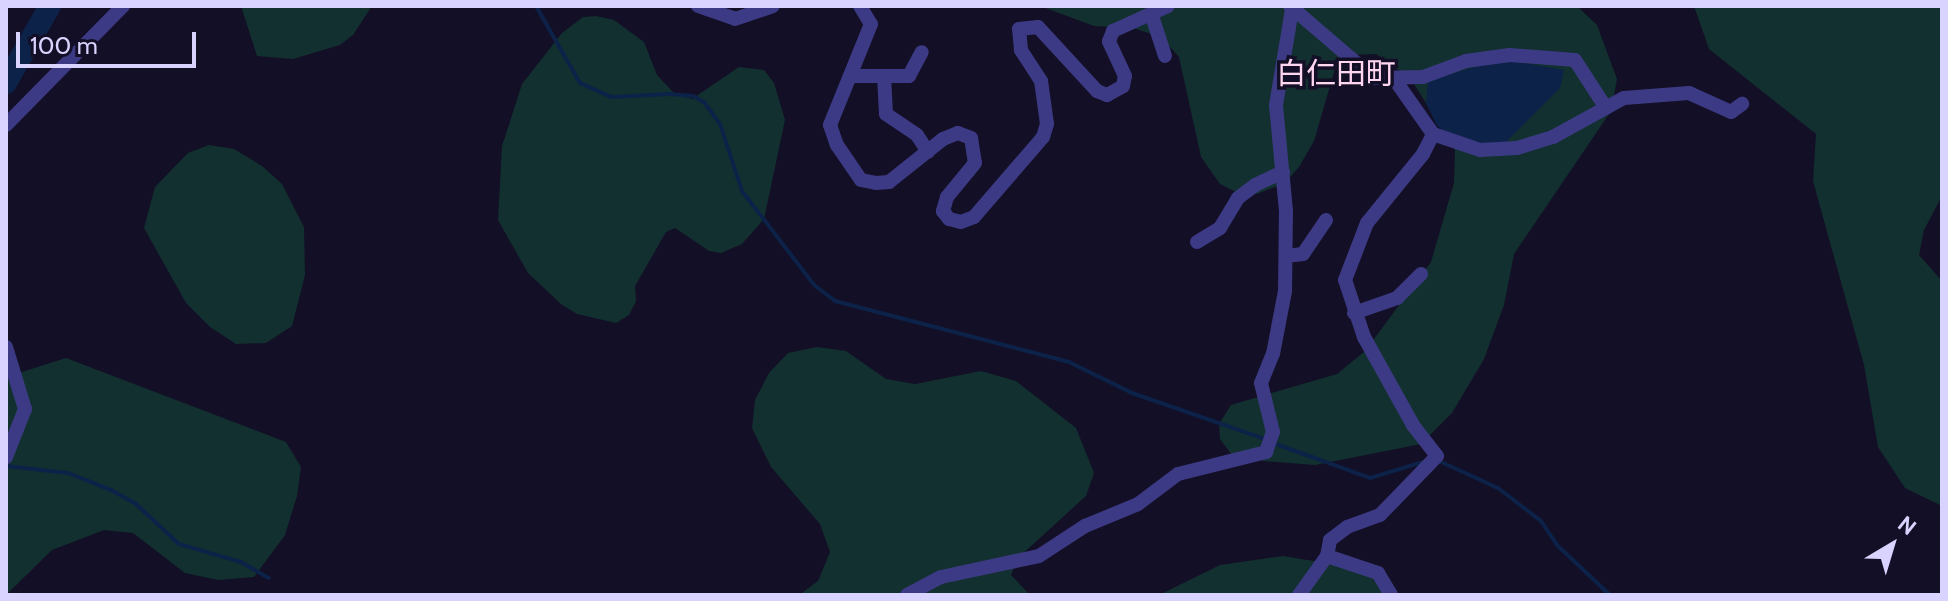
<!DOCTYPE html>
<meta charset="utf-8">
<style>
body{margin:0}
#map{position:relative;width:1948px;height:601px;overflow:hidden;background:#130f26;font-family:Cabin,"Noto Sans JP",sans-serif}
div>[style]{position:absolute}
.green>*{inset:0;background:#12302f}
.water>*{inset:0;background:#0c2248}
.stream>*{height:4px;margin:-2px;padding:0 2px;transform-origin:2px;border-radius:2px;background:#0c2248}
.river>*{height:22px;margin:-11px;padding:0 11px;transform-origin:11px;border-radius:11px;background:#0c2248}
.minor>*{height:14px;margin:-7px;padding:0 7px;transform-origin:7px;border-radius:7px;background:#3d3a85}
span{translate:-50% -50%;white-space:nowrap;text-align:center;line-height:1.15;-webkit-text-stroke:7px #130f26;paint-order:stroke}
.quarter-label{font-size:30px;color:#ffd6f0}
.frame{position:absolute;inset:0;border:8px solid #d9d4ff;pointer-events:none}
.north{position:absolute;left:1852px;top:505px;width:80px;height:80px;-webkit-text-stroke:6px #130f26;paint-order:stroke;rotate:38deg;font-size:22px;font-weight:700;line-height:32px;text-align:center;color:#d9d4ff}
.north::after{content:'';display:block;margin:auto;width:28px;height:36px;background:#d9d4ff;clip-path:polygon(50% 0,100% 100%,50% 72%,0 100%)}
.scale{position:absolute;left:16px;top:32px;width:180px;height:36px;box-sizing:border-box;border:4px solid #d9d4ff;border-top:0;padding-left:10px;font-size:24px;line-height:28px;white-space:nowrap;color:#d9d4ff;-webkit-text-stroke:6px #130f26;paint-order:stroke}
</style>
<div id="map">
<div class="green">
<i style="clip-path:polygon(241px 6px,372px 6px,353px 35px,340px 45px,293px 59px,257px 56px)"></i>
<i style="clip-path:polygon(1040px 6px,1577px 6px,1597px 25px,1617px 79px,1611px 111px,1514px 254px,1504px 305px,1484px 359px,1452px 413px,1421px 444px,1315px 465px,1264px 461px,1232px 455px,1220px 439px,1219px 424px,1231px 405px,1337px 374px,1365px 351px,1431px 262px,1454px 183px,1455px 150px,1411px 79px,1376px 54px,1354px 55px,1335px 69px,1314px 141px,1299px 167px,1285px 183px,1257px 194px,1240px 194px,1220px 184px,1201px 157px,1179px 57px,1161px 37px,1133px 28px,1094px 26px)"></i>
<i style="clip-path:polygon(1694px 6px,1942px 6px,1942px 196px,1924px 230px,1919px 255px,1942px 281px,1942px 506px,1905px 488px,1878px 447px,1864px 365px,1813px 181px,1816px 134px,1709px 49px)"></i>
<i style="clip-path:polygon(596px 16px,614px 20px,644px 42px,657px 75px,675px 94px,692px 99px,739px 67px,764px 70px,774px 83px,785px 120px,764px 219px,742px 244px,721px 253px,709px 251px,675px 228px,666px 232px,635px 286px,636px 301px,629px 315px,616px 323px,577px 314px,561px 304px,528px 273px,498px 220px,502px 146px,522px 84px,562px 33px,583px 17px)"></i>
<i style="clip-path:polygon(209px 145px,234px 149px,262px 166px,282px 184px,304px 227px,305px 275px,292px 326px,266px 343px,236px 344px,210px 327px,186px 303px,144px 228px,155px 187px,188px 153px)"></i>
<i style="clip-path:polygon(817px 347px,846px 351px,886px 379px,915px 384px,981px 371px,1016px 381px,1076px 428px,1094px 473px,1086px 496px,1018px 558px,1011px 575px,1030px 595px,799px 595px,818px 581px,830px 552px,820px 524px,771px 467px,752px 428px,755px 400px,769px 373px,788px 353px)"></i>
<i style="clip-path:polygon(66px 358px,286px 442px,301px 467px,297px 496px,285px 535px,254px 577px,218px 580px,185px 573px,133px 533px,104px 530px,52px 550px,6px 595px,6px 377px)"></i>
<i style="clip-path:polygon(1283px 556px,1332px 564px,1371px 577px,1394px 595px,1159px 595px,1220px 565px)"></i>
</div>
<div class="water">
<i style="clip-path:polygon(1502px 59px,1564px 70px,1560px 88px,1502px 146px,1461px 143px,1437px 126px,1426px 103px,1428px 81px)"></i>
</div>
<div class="stream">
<i style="left:536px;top:6px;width:89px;rotate:60.3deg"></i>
<i style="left:580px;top:83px;width:34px;rotate:24deg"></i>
<i style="left:611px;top:97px;width:59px;rotate:-2.9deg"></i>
<i style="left:670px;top:94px;width:23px;rotate:5deg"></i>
<i style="left:693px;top:96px;width:13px;rotate:29deg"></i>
<i style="left:704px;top:102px;width:27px;rotate:54deg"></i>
<i style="left:720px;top:124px;width:71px;rotate:71.8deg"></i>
<i style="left:742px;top:191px;width:118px;rotate:52.5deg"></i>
<i style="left:814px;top:285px;width:26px;rotate:37deg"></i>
<i style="left:835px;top:301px;width:242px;rotate:14.6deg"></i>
<i style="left:1069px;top:362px;width:70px;rotate:26.2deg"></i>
<i style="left:1132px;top:393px;width:141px;rotate:19.1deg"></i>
<i style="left:1273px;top:443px;width:103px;rotate:19.8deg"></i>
<i style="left:1370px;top:478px;width:59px;rotate:-16.9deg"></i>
<i style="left:1439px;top:461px;width:65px;rotate:24.6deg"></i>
<i style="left:1498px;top:488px;width:54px;rotate:37.5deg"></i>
<i style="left:1541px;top:521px;width:30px;rotate:56deg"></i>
<i style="left:1558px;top:546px;width:71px;rotate:43.3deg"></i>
<i style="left:6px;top:466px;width:62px;rotate:6.4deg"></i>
<i style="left:68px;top:473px;width:46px;rotate:21.6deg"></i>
<i style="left:111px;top:490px;width:29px;rotate:29deg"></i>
<i style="left:136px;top:504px;width:59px;rotate:42.9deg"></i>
<i style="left:179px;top:544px;width:65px;rotate:16.2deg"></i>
<i style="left:241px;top:562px;width:32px;rotate:30deg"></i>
</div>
<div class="river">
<i style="left:6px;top:83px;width:89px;rotate:-60.3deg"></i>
</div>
<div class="minor">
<i style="left:698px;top:6px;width:39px;rotate:19deg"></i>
<i style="left:735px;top:19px;width:40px;rotate:-18.9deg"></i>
<i style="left:860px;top:6px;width:21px;rotate:59deg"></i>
<i style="left:871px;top:24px;width:109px;rotate:112.1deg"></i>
<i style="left:830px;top:125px;width:21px;rotate:71deg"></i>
<i style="left:837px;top:145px;width:42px;rotate:55.6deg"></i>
<i style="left:861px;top:180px;width:15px;rotate:11deg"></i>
<i style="left:876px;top:183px;width:13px;rotate:-4deg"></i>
<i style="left:889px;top:182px;width:69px;rotate:-38.5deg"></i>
<i style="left:943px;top:139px;width:16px;rotate:-22deg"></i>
<i style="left:958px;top:133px;width:14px;rotate:21deg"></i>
<i style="left:971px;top:138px;width:25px;rotate:81deg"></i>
<i style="left:975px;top:163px;width:44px;rotate:129.5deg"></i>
<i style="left:947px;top:197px;width:15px;rotate:106deg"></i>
<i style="left:943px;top:211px;width:10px;rotate:53deg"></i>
<i style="left:949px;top:219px;width:12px;rotate:14deg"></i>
<i style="left:961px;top:222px;width:14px;rotate:-21deg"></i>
<i style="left:974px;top:217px;width:106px;rotate:-49.2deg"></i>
<i style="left:1043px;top:137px;width:14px;rotate:-73deg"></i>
<i style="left:1047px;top:124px;width:43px;rotate:-97.9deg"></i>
<i style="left:1041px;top:81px;width:37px;rotate:-123deg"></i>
<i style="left:1021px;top:50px;width:21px;rotate:-95deg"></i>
<i style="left:1019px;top:29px;width:19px;rotate:-6deg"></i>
<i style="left:1038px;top:27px;width:87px;rotate:47.3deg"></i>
<i style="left:1097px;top:91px;width:11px;rotate:22deg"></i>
<i style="left:1107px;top:95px;width:18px;rotate:-29deg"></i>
<i style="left:1123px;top:86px;width:10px;rotate:-79deg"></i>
<i style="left:1125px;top:76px;width:38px;rotate:-115deg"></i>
<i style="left:1109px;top:41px;width:11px;rotate:-68deg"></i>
<i style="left:1113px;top:31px;width:60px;rotate:-24.4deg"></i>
<i style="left:1290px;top:6px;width:111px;rotate:40.6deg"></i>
<i style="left:1374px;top:78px;width:49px;rotate:-1.2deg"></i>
<i style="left:1423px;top:77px;width:46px;rotate:-20.4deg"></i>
<i style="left:1466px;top:61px;width:44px;rotate:-7.8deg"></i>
<i style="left:1510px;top:55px;width:65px;rotate:4.4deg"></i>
<i style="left:1575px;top:60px;width:57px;rotate:57.1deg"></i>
<i style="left:1152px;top:16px;width:42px;rotate:72deg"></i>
<i style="left:850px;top:76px;width:34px"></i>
<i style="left:884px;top:76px;width:38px;rotate:87deg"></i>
<i style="left:886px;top:114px;width:37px;rotate:34deg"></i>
<i style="left:917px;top:135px;width:20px;rotate:57deg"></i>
<i style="left:884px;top:76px;width:25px"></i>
<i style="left:909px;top:76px;width:27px;rotate:-62deg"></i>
<i style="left:6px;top:125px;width:167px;rotate:-45.5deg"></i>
<i style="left:1433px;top:134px;width:50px;rotate:18.8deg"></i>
<i style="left:1480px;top:150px;width:37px;rotate:-3deg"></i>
<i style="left:1517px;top:148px;width:38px;rotate:-17deg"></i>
<i style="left:1553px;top:137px;width:81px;rotate:-28.8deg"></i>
<i style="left:1624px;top:98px;width:65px;rotate:-4.4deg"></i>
<i style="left:1689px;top:93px;width:46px;rotate:24.3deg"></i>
<i style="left:1731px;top:112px;width:14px;rotate:-36deg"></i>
<i style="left:1197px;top:242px;width:27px;rotate:-31deg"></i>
<i style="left:1220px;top:228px;width:35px;rotate:-59deg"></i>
<i style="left:1238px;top:198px;width:21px;rotate:-37deg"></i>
<i style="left:1255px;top:185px;width:31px;rotate:-25deg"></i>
<i style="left:1286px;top:256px;width:17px;rotate:-7deg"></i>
<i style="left:1303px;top:254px;width:41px;rotate:-55.9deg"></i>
<i style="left:1354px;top:313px;width:46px;rotate:-19.2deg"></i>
<i style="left:1397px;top:298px;width:34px;rotate:-45deg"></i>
<i style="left:6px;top:347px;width:65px;rotate:73deg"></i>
<i style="left:25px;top:409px;width:52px;rotate:111.6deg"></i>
<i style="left:1327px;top:556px;width:54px;rotate:18.4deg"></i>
<i style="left:1378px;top:573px;width:26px;rotate:59deg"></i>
<i style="left:907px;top:595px;width:38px;rotate:-28deg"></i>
<i style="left:941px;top:577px;width:100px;rotate:-12.1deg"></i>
<i style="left:1039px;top:556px;width:55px;rotate:-33.1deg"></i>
<i style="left:1085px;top:526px;width:57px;rotate:-22.5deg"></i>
<i style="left:1138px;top:504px;width:50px;rotate:-36.9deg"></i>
<i style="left:1178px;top:474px;width:91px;rotate:-14deg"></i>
<i style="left:1266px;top:452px;width:21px;rotate:-71deg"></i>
<i style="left:1273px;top:432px;width:50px;rotate:-103.8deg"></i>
<i style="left:1261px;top:383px;width:31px;rotate:-68deg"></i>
<i style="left:1273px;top:354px;width:64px;rotate:-79.2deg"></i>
<i style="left:1285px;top:291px;width:80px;rotate:-89.3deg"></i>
<i style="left:1286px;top:211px;width:106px;rotate:-95.4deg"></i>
<i style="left:1276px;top:105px;width:97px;rotate:-80.5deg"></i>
<i style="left:1299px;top:595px;width:48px;rotate:-54.3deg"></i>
<i style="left:1327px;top:556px;width:16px;rotate:-79deg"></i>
<i style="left:1330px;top:540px;width:21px;rotate:-37deg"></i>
<i style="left:1347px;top:527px;width:35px;rotate:-20deg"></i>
<i style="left:1380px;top:515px;width:82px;rotate:-46deg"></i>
<i style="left:1437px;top:456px;width:39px;rotate:-128deg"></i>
<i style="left:1413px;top:425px;width:101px;rotate:-119.1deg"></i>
<i style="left:1364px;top:337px;width:60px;rotate:-108.4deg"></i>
<i style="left:1345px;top:280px;width:61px;rotate:-68.9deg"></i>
<i style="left:1367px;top:223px;width:89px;rotate:-50.9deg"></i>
<i style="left:1423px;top:154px;width:22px;rotate:-63deg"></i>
<i style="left:1433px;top:134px;width:66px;rotate:-125.1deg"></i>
</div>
<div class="quarter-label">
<span style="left:1336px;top:74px">白仁田町</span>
</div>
<div class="frame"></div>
<div class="north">N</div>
<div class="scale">100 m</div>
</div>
